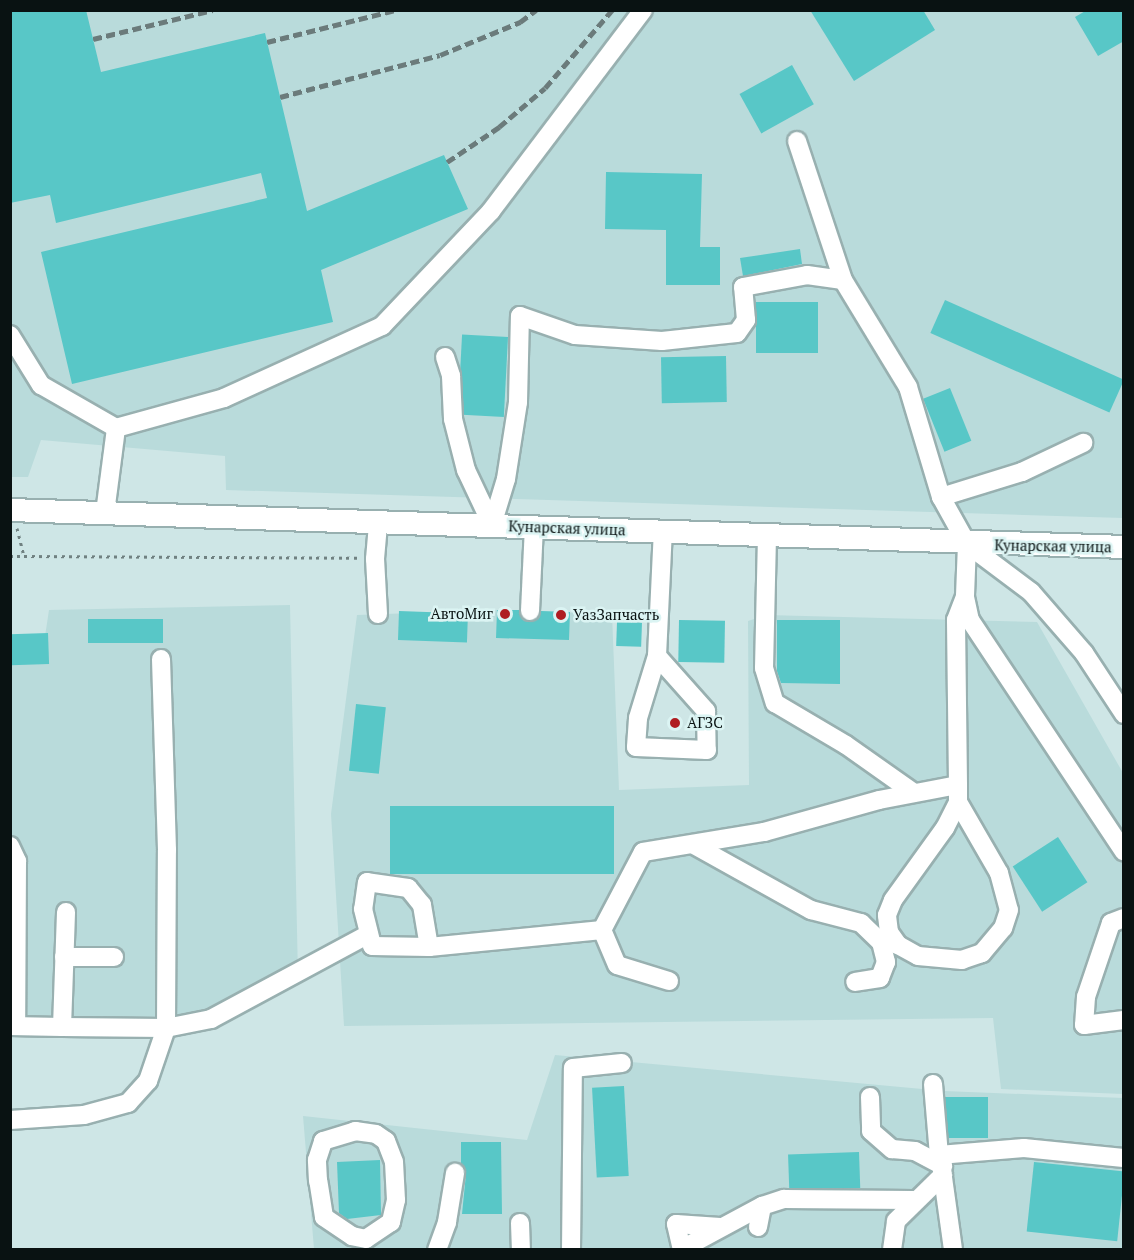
<!DOCTYPE html>
<meta charset="utf-8">
<style>
body{margin:0}
#map{position:relative;width:1134px;height:1260px;overflow:hidden;background:#cee6e6;font-family:"PT Serif",serif}
div>[style]{position:absolute}
.built>*{inset:0;background:#b9dbdb}
.building>*{inset:0;background:#58c7c7;transform-origin:0 0}
.path>*{height:3px;margin-top:-1.5px;transform-origin:0;background:repeating-linear-gradient(90deg,#708181 0 3px,transparent 0 7.5px)}
.roads{filter:drop-shadow(2px 0 #98b0b0) drop-shadow(-2px 0 #98b0b0) drop-shadow(0 2px #98b0b0) drop-shadow(0 -2px #98b0b0)}
.minor>*{height:18px;margin:-9px;padding:0 9px;transform-origin:9px;border-radius:9px;background:#fff}
.major>*{height:22px;margin:-11px;padding:0 11px;transform-origin:11px;border-radius:11px;background:#fff}
.rail>*{height:4.5px;margin-top:-2.25px;transform-origin:0;background:repeating-linear-gradient(90deg,#6b7b7b 0 9px,transparent 0 13.5px)}
.dots>*{width:16px;height:16px;translate:-50% -50%;box-sizing:border-box;border:3px solid #dbf4f3;border-radius:50%}
span{translate:-50% -50%;white-space:nowrap;text-align:center;line-height:1.15;-webkit-text-stroke:5px #dbf4f3;paint-order:stroke}
.street-label{font-size:15px;color:#091212}
.poi-label{font-size:15px;color:#091212}
.right{translate:-100% -50%;text-align:right}
.left{translate:0 -50%;text-align:left}
.frame{position:absolute;inset:0;border:12px solid #091212;pointer-events:none}
</style>
<div id="map">
<div class="built">
<i style="clip-path:polygon(11px 11px,1123px 11px,1123px 518px,226px 490px,225px 456px,41px 440px,28px 477px,11px 477px)"></i>
<i style="clip-path:polygon(290px 605px,298px 976px,194px 1021px,11px 1018px,11px 660px,42px 656px,49px 610px)"></i>
<i style="clip-path:polygon(497px 610px,612px 614px,619px 790px,749px 785px,748px 621px,766px 615px,1037px 622px,1123px 773px,1123px 1094px,1001px 1089px,993px 1018px,344px 1026px,331px 814px,357px 615px)"></i>
<i style="clip-path:polygon(555px 1055px,944px 1091px,1123px 1098px,1123px 1249px,314px 1249px,303px 1116px,527px 1140px)"></i>
</div>
<div class="building">
<i style="clip-path:polygon(10px 10px,86px 10px,101px 72px,265px 33px,307px 211px,444px 155px,468px 209px,321px 270px,333px 322px,72px 384px,41px 252px,267px 198px,261px 173px,56px 223px,50px 195px,10px 203px)"></i>
<i style="clip-path:polygon(810px 10px,923px 10px,935px 30px,854px 81px)"></i>
<i style="clip-path:polygon(1087px 10px,1124px 10px,1124px 41px,1098px 56px,1075px 17px)"></i>
<i style="left:792px;top:65px;width:45px;height:60px;rotate:61deg"></i>
<i style="clip-path:polygon(606px 172px,702px 174px,700px 247px,720px 247px,720px 285px,666px 285px,666px 230px,605px 229px)"></i>
<i style="clip-path:polygon(800px 249px,802px 264px,743px 276px,740px 258px)"></i>
<i style="left:945px;top:300px;width:196px;height:36px;rotate:24deg"></i>
<i style="left:756px;top:302px;width:62px;height:51px"></i>
<i style="left:508px;top:337px;width:80px;height:46px;rotate:93deg"></i>
<i style="left:726px;top:356px;width:46px;height:65px;rotate:89deg"></i>
<i style="left:950px;top:388px;width:57px;height:29px;rotate:68deg"></i>
<i style="clip-path:polygon(497px 610px,519px 610px,523px 620px,530px 622px,539px 618px,541px 611px,570px 612px,569px 640px,496px 638px)"></i>
<i style="left:399px;top:611px;width:69px;height:29px;rotate:2deg"></i>
<i style="left:88px;top:619px;width:75px;height:24px"></i>
<i style="left:679px;top:620px;width:46px;height:42px;rotate:1deg"></i>
<i style="clip-path:polygon(777px 620px,840px 620px,840px 684px,781px 683px,777px 671px)"></i>
<i style="left:617px;top:622px;width:25px;height:24px;rotate:2deg"></i>
<i style="left:48px;top:633px;width:31px;height:38px;rotate:88deg"></i>
<i style="left:356px;top:704px;width:30px;height:67px;rotate:6deg"></i>
<i style="left:390px;top:806px;width:224px;height:68px"></i>
<i style="left:1058px;top:837px;width:54px;height:54px;rotate:57deg"></i>
<i style="left:624px;top:1086px;width:90px;height:32px;rotate:87deg"></i>
<i style="left:945px;top:1097px;width:43px;height:41px"></i>
<i style="clip-path:polygon(461px 1142px,501px 1142px,502px 1214px,462px 1214px,466px 1174px,461px 1164px)"></i>
<i style="left:859px;top:1152px;width:36px;height:71px;rotate:88deg"></i>
<i style="clip-path:polygon(380px 1160px,381px 1215px,347px 1219px,339px 1213px,337px 1162px)"></i>
<i style="left:1034px;top:1162px;width:91px;height:70px;rotate:6deg"></i>
</div>
<div class="path">
<i style="left:17px;top:528px;width:29px;rotate:76deg"></i>
<i style="left:24px;top:556px;width:335px;rotate:0.3deg"></i>
<i style="left:10px;top:556px;width:14px"></i>
</div>
<div class="roads">
<div class="minor">
<i style="left:797px;top:141px;width:146px;rotate:71.7deg"></i>
<i style="left:843px;top:280px;width:125px;rotate:58.7deg"></i>
<i style="left:908px;top:387px;width:115px;rotate:73.3deg"></i>
<i style="left:941px;top:497px;width:54px;rotate:61deg"></i>
<i style="left:967px;top:544px;width:80px;rotate:36.9deg"></i>
<i style="left:1031px;top:592px;width:81px;rotate:49deg"></i>
<i style="left:1084px;top:653px;width:73px;rotate:56.7deg"></i>
<i style="left:10px;top:335px;width:59px;rotate:58.2deg"></i>
<i style="left:41px;top:385px;width:86px;rotate:29.8deg"></i>
<i style="left:116px;top:428px;width:112px;rotate:-15.5deg"></i>
<i style="left:224px;top:398px;width:174px;rotate:-24.5deg"></i>
<i style="left:382px;top:326px;width:158px;rotate:-46.5deg"></i>
<i style="left:491px;top:211px;width:252px;rotate:-52.9deg"></i>
<i style="left:445px;top:357px;width:20px;rotate:72deg"></i>
<i style="left:451px;top:376px;width:43px;rotate:87.3deg"></i>
<i style="left:453px;top:419px;width:53px;rotate:75.7deg"></i>
<i style="left:466px;top:470px;width:61px;rotate:64.7deg"></i>
<i style="left:492px;top:525px;width:48px;rotate:-73.1deg"></i>
<i style="left:506px;top:479px;width:78px;rotate:-81.1deg"></i>
<i style="left:518px;top:402px;width:86px;rotate:-88.7deg"></i>
<i style="left:520px;top:316px;width:58px;rotate:19.1deg"></i>
<i style="left:575px;top:335px;width:87px;rotate:3.9deg"></i>
<i style="left:662px;top:341px;width:75px;rotate:-6.1deg"></i>
<i style="left:737px;top:333px;width:16px;rotate:-55deg"></i>
<i style="left:746px;top:320px;width:33px;rotate:-95deg"></i>
<i style="left:743px;top:287px;width:65px;rotate:-10.6deg"></i>
<i style="left:807px;top:275px;width:36px;rotate:8deg"></i>
<i style="left:941px;top:497px;width:85px;rotate:-17.2deg"></i>
<i style="left:1022px;top:472px;width:68px;rotate:-25.4deg"></i>
<i style="left:105px;top:513px;width:86px;rotate:-82.6deg"></i>
<i style="left:767px;top:536px;width:132px;rotate:91.3deg"></i>
<i style="left:764px;top:668px;width:37px;rotate:73deg"></i>
<i style="left:775px;top:703px;width:82px;rotate:30.6deg"></i>
<i style="left:846px;top:745px;width:83px;rotate:35.2deg"></i>
<i style="left:967px;top:544px;width:53px;rotate:92.2deg"></i>
<i style="left:965px;top:597px;width:24px;rotate:78deg"></i>
<i style="left:970px;top:620px;width:278px;rotate:56.4deg"></i>
<i style="left:530px;top:611px;width:84px;rotate:-87.3deg"></i>
<i style="left:378px;top:614px;width:55px;rotate:-93.1deg"></i>
<i style="left:375px;top:559px;width:37px;rotate:-85deg"></i>
<i style="left:657px;top:656px;width:74px;rotate:48.3deg"></i>
<i style="left:706px;top:711px;width:39px;rotate:89deg"></i>
<i style="left:707px;top:750px;width:71px;rotate:-177.6deg"></i>
<i style="left:636px;top:747px;width:29px;rotate:-86deg"></i>
<i style="left:638px;top:718px;width:65px;rotate:-73deg"></i>
<i style="left:657px;top:656px;width:125px;rotate:-87.3deg"></i>
<i style="left:958px;top:785px;width:17px;rotate:90deg"></i>
<i style="left:958px;top:802px;width:82px;rotate:60deg"></i>
<i style="left:999px;top:873px;width:38px;rotate:75deg"></i>
<i style="left:1009px;top:910px;width:19px;rotate:108deg"></i>
<i style="left:1003px;top:928px;width:33px;rotate:130deg"></i>
<i style="left:982px;top:953px;width:21px;rotate:161deg"></i>
<i style="left:962px;top:960px;width:44px;rotate:-174.8deg"></i>
<i style="left:918px;top:956px;width:23px;rotate:-151deg"></i>
<i style="left:898px;top:945px;width:16px;rotate:-125deg"></i>
<i style="left:889px;top:932px;width:17px;rotate:-97deg"></i>
<i style="left:887px;top:915px;width:16px;rotate:-68deg"></i>
<i style="left:893px;top:900px;width:89px;rotate:-54.2deg"></i>
<i style="left:945px;top:828px;width:29px;rotate:-63deg"></i>
<i style="left:694px;top:845px;width:134px;rotate:29.1deg"></i>
<i style="left:811px;top:910px;width:52px;rotate:14.6deg"></i>
<i style="left:861px;top:923px;width:28px;rotate:44deg"></i>
<i style="left:881px;top:942px;width:21px;rotate:76deg"></i>
<i style="left:886px;top:962px;width:17px;rotate:111deg"></i>
<i style="left:880px;top:978px;width:25px;rotate:171deg"></i>
<i style="left:10px;top:846px;width:17px;rotate:65deg"></i>
<i style="left:17px;top:861px;width:165px;rotate:90.3deg"></i>
<i style="left:1124px;top:918px;width:14px;rotate:159deg"></i>
<i style="left:1111px;top:923px;width:78px;rotate:108.7deg"></i>
<i style="left:1086px;top:997px;width:28px;rotate:94deg"></i>
<i style="left:1084px;top:1025px;width:40px;rotate:-7.1deg"></i>
<i style="left:429px;top:947px;width:43px;rotate:-99.5deg"></i>
<i style="left:422px;top:905px;width:22px;rotate:-129deg"></i>
<i style="left:408px;top:888px;width:41px;rotate:-171.7deg"></i>
<i style="left:367px;top:882px;width:27px;rotate:98deg"></i>
<i style="left:363px;top:909px;width:38px;rotate:76deg"></i>
<i style="left:372px;top:946px;width:57px;rotate:1deg"></i>
<i style="left:429px;top:947px;width:174px;rotate:-5.6deg"></i>
<i style="left:64px;top:957px;width:50px"></i>
<i style="left:669px;top:981px;width:54px;rotate:-162.9deg"></i>
<i style="left:617px;top:965px;width:38px;rotate:-113deg"></i>
<i style="left:602px;top:930px;width:88px;rotate:-62.3deg"></i>
<i style="left:643px;top:852px;width:123px;rotate:-9.4deg"></i>
<i style="left:764px;top:832px;width:119px;rotate:-15.5deg"></i>
<i style="left:879px;top:800px;width:80px;rotate:-10.8deg"></i>
<i style="left:958px;top:785px;width:165px;rotate:-90.7deg"></i>
<i style="left:956px;top:620px;width:25px;rotate:-69deg"></i>
<i style="left:10px;top:1026px;width:52px;rotate:1.1deg"></i>
<i style="left:62px;top:1027px;width:115px;rotate:-88deg"></i>
<i style="left:62px;top:1027px;width:104px;rotate:0.6deg"></i>
<i style="left:166px;top:1028px;width:46px;rotate:-11.3deg"></i>
<i style="left:211px;top:1019px;width:179px;rotate:-28.3deg"></i>
<i style="left:933px;top:1084px;width:71px;rotate:85.2deg"></i>
<i style="left:939px;top:1155px;width:85px;rotate:-4.7deg"></i>
<i style="left:1024px;top:1148px;width:100px;rotate:5.7deg"></i>
<i style="left:870px;top:1097px;width:34px;rotate:88deg"></i>
<i style="left:871px;top:1131px;width:28px;rotate:41deg"></i>
<i style="left:892px;top:1149px;width:23px;rotate:5deg"></i>
<i style="left:915px;top:1151px;width:32px;rotate:28deg"></i>
<i style="left:10px;top:1120px;width:74px;rotate:-3.9deg"></i>
<i style="left:84px;top:1115px;width:46px;rotate:-15.3deg"></i>
<i style="left:128px;top:1103px;width:30px;rotate:-48deg"></i>
<i style="left:148px;top:1081px;width:56px;rotate:-71.2deg"></i>
<i style="left:166px;top:1028px;width:178px;rotate:-89.7deg"></i>
<i style="left:167px;top:850px;width:191px;rotate:-91.8deg"></i>
<i style="left:355px;top:1131px;width:21px;rotate:8deg"></i>
<i style="left:376px;top:1134px;width:12px;rotate:35deg"></i>
<i style="left:386px;top:1141px;width:22px;rotate:69deg"></i>
<i style="left:394px;top:1162px;width:38px;rotate:87deg"></i>
<i style="left:396px;top:1200px;width:23px;rotate:103deg"></i>
<i style="left:391px;top:1222px;width:30px;rotate:146deg"></i>
<i style="left:366px;top:1239px;width:14px;rotate:-168deg"></i>
<i style="left:352px;top:1236px;width:34px;rotate:-146deg"></i>
<i style="left:324px;top:1217px;width:36px;rotate:-99deg"></i>
<i style="left:318px;top:1181px;width:21px;rotate:-93deg"></i>
<i style="left:317px;top:1160px;width:20px;rotate:-72deg"></i>
<i style="left:323px;top:1141px;width:34px;rotate:-17deg"></i>
<i style="left:940px;top:1156px;width:95px;rotate:82.1deg"></i>
<i style="left:520px;top:1223px;width:27px;rotate:88deg"></i>
<i style="left:720px;top:1227px;width:44px;rotate:-176.1deg"></i>
<i style="left:676px;top:1224px;width:26px;rotate:77deg"></i>
<i style="left:682px;top:1249px;width:91px;rotate:-28.3deg"></i>
<i style="left:758px;top:1227px;width:21px;rotate:-79deg"></i>
<i style="left:762px;top:1206px;width:23px;rotate:-18deg"></i>
<i style="left:784px;top:1199px;width:129px;rotate:0.4deg"></i>
<i style="left:437px;top:1250px;width:30px;rotate:-70deg"></i>
<i style="left:447px;top:1222px;width:50px;rotate:-80.7deg"></i>
<i style="left:571px;top:1250px;width:182px;rotate:-89.4deg"></i>
<i style="left:573px;top:1068px;width:49px;rotate:-5.8deg"></i>
<i style="left:892px;top:1250px;width:29px;rotate:-82deg"></i>
<i style="left:896px;top:1221px;width:66px;rotate:-44.4deg"></i>
</div>
<div class="major">
<i style="left:10px;top:510px;width:1115px;rotate:1.9deg"></i>
</div>
</div>
<div class="rail">
<i style="left:93px;top:39px;width:123px;rotate:-13.6deg"></i>
<i style="left:267px;top:42px;width:132px;rotate:-14deg"></i>
<i style="left:280px;top:97px;width:165px;rotate:-14.7deg"></i>
<i style="left:440px;top:55px;width:87px;rotate:-22.4deg"></i>
<i style="left:520px;top:22px;width:20px;rotate:-37deg"></i>
<i style="left:447px;top:162px;width:63px;rotate:-33.9deg"></i>
<i style="left:499px;top:127px;width:60px;rotate:-40.3deg"></i>
<i style="left:545px;top:88px;width:103px;rotate:-49.3deg"></i>
</div>
<div class="dots">
<i style="left:505px;top:614px;background:#af1d21"></i>
<i style="left:561px;top:615px;background:#af1d21"></i>
<i style="left:675px;top:723px;background:#af1d21"></i>
</div>
<div class="street-label">
<span style="left:567px;top:528px;rotate:2deg">Кунарская улица</span>
<span style="left:1053px;top:546px;rotate:1deg">Кунарская улица</span>
</div>
<div class="poi-label">
<span class="right" style="left:493px;top:614px">АвтоМиг</span>
<span class="left" style="left:573px;top:615px">УазЗапчасть</span>
<span class="left" style="left:687px;top:723px">АГЗС</span>
</div>
<div class="frame"></div>
</div>
